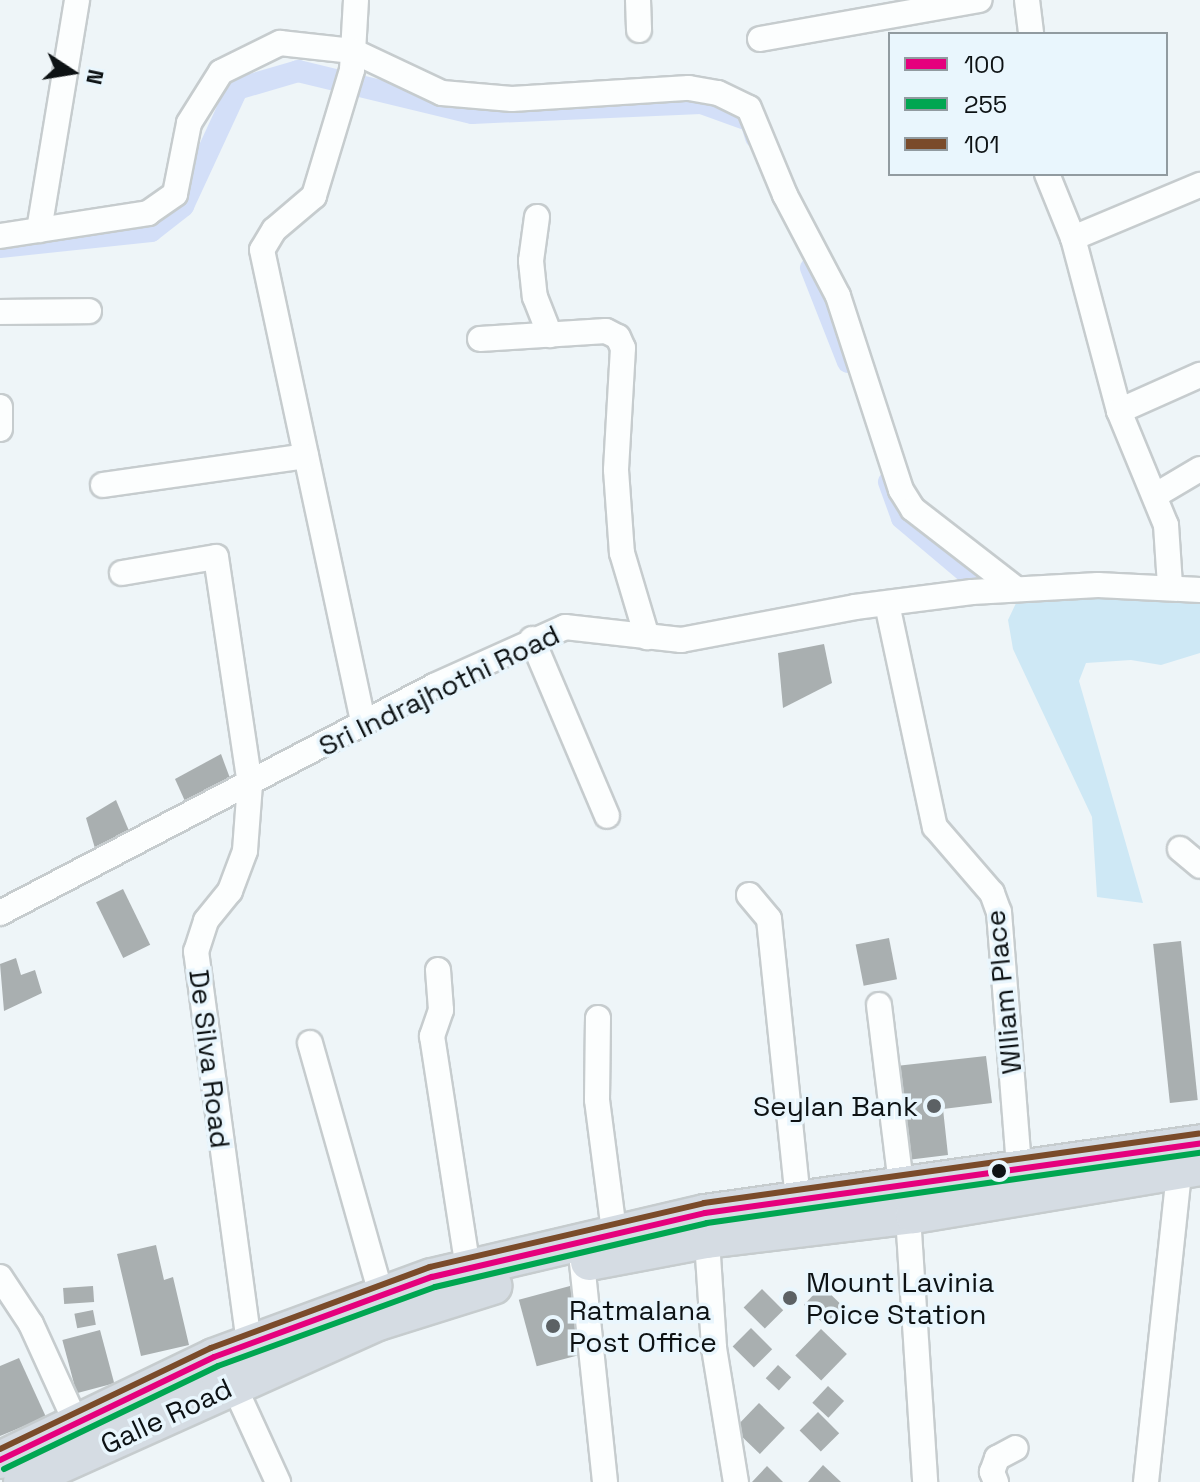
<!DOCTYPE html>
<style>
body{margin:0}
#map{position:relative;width:1200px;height:1482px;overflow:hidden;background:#eef5f8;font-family:"Space Grotesk",sans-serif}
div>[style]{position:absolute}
.green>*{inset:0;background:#cee8f5}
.canal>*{height:22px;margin:-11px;padding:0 11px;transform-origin:11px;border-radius:11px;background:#d3dff8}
.building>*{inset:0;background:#a9afb0;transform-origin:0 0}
.roads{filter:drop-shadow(2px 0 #c6ccce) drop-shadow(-2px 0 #c6ccce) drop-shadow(0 2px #c6ccce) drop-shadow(0 -2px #c6ccce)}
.minor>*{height:24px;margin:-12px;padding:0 12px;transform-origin:12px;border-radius:12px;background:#fcfefe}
.highway>*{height:36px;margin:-18px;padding:0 18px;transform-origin:18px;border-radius:18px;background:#d5dce3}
.bus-1>*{height:6px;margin:-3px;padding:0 3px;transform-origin:3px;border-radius:3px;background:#e5007d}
.bus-2>*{height:6px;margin:-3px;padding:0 3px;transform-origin:3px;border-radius:3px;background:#00a651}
.bus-3>*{height:6px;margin:-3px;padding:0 3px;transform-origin:3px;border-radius:3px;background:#7a4b2a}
.dots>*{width:22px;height:22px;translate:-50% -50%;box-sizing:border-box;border:4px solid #e9f6fd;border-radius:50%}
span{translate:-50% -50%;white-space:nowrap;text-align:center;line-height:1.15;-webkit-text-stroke:7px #e9f6fd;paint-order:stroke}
.street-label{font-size:28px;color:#0d1214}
.poi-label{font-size:28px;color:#0d1214}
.right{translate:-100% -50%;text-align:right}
.left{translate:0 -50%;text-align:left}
.legend{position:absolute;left:888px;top:32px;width:280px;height:144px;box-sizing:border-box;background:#e9f6fd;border:2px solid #919ba0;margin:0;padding:10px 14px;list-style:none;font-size:24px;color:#0d1214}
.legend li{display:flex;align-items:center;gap:16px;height:40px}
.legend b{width:40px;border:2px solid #919ba0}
.north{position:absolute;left:32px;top:32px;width:80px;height:80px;-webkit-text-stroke:6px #e9f6fd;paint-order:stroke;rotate:102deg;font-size:22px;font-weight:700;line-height:32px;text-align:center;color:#0d1214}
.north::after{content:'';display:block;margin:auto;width:28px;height:36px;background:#0d1214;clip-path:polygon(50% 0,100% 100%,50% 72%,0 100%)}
</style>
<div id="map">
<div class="green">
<i style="clip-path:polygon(1126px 594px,1200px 604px,1200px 653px,1161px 665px,1131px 660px,1086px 663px,1079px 681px,1143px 903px,1097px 897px,1092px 817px,1013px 649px,1008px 620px,1017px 601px)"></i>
</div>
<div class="canal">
<i style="left:0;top:247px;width:152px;rotate:-6deg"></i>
<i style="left:151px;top:231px;width:41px;rotate:-38deg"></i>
<i style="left:183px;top:206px;width:129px;rotate:-65.2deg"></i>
<i style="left:237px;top:89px;width:64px;rotate:-16.4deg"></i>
<i style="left:298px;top:71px;width:179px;rotate:13.6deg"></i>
<i style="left:472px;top:113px;width:229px;rotate:-2.5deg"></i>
<i style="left:701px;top:103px;width:53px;rotate:19.8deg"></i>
<i style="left:751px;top:121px;width:17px;rotate:73deg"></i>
<i style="left:811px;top:268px;width:101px;rotate:68.5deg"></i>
<i style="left:889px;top:482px;width:38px;rotate:70deg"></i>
<i style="left:902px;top:518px;width:92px;rotate:40.1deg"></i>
</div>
<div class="building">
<i style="clip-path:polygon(824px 644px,832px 683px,783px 708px,778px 653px)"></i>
<i style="clip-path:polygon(221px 754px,234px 789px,189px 810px,175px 779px)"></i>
<i style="clip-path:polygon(116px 800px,132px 838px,97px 855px,86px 818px)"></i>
<i style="left:123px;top:889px;width:62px;height:30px;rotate:64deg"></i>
<i style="left:889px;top:938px;width:42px;height:34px;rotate:79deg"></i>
<i style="left:1181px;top:941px;width:160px;height:28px;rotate:84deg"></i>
<i style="clip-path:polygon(16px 958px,21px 975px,35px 970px,42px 993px,4px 1011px,0 964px)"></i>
<i style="clip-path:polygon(986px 1056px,992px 1103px,943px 1109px,948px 1155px,907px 1160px,896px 1066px)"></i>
<i style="clip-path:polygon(156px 1245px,164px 1280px,173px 1277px,189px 1345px,141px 1356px,117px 1254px)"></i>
<i style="left:93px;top:1286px;width:16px;height:30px;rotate:86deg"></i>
<i style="left:570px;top:1286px;width:69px;height:53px;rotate:75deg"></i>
<i style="left:822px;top:1286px;width:29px;height:26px;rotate:44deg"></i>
<i style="left:762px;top:1289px;width:30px;height:26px;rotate:45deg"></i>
<i style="left:93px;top:1310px;width:15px;height:19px;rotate:79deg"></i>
<i style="left:751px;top:1328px;width:30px;height:26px;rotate:45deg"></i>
<i style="left:821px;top:1329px;width:36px;height:37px;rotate:44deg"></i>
<i style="left:100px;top:1330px;width:55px;height:39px;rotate:75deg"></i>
<i style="clip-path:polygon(19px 1358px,46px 1417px,0 1436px,0 1366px)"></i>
<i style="left:778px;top:1365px;width:18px;height:18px;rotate:43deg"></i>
<i style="left:828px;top:1386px;width:22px;height:23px;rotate:43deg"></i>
<i style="left:759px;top:1403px;width:36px;height:36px;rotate:44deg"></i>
<i style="left:818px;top:1412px;width:30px;height:26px;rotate:45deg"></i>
<i style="clip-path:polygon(823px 1465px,841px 1482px,808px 1482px)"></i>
<i style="clip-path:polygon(767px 1466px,783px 1482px,752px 1482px)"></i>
</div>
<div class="roads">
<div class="minor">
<i style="left:356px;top:0;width:70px;rotate:93.3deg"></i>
<i style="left:352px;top:70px;width:132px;rotate:106.8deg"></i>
<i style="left:314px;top:196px;width:52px;rotate:139.6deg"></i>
<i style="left:274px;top:230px;width:23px;rotate:121deg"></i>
<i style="left:262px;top:250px;width:484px;rotate:77.9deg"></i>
<i style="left:638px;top:0;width:30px;rotate:88deg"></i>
<i style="left:1027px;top:0;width:34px;rotate:83deg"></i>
<i style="left:760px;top:39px;width:223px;rotate:-10.1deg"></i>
<i style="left:1047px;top:174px;width:69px;rotate:67.9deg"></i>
<i style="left:1073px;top:238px;width:179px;rotate:75.1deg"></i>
<i style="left:1119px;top:411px;width:123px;rotate:67.6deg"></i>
<i style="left:1166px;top:525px;width:60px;rotate:86.2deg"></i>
<i style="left:537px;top:217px;width:44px;rotate:97.8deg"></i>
<i style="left:531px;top:261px;width:36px;rotate:84deg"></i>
<i style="left:535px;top:297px;width:41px;rotate:68.5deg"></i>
<i style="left:39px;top:230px;width:233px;rotate:-80.6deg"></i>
<i style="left:0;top:236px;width:150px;rotate:-8.8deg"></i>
<i style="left:148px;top:213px;width:33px;rotate:-35deg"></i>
<i style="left:175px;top:194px;width:72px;rotate:-78.8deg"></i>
<i style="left:189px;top:123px;width:60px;rotate:-57.9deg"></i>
<i style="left:221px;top:72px;width:66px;rotate:-26.2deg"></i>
<i style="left:280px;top:43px;width:73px;rotate:6.3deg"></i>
<i style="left:353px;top:51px;width:98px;rotate:25.3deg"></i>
<i style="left:442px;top:93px;width:70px;rotate:4.9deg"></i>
<i style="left:512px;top:99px;width:177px;rotate:-3.6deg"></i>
<i style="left:689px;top:88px;width:29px;rotate:10deg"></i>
<i style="left:718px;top:93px;width:34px;rotate:26deg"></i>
<i style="left:749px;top:108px;width:94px;rotate:67.5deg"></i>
<i style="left:785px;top:195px;width:114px;rotate:62.3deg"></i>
<i style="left:838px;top:296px;width:204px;rotate:72deg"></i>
<i style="left:901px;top:490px;width:22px;rotate:58deg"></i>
<i style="left:913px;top:509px;width:130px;rotate:37.8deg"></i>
<i style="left:1073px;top:238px;width:138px;rotate:-22.7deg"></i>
<i style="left:0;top:312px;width:89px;rotate:-0.6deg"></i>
<i style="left:480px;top:339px;width:126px;rotate:-3.6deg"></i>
<i style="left:606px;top:331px;width:13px;rotate:27deg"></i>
<i style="left:618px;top:337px;width:12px;rotate:66deg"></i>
<i style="left:623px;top:348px;width:122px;rotate:93.3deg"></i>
<i style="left:616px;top:470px;width:83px;rotate:85.9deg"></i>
<i style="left:622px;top:553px;width:88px;rotate:73.4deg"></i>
<i style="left:0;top:407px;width:22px;rotate:90deg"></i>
<i style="left:1119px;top:411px;width:89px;rotate:-24deg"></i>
<i style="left:103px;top:485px;width:205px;rotate:-8.1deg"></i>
<i style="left:1156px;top:495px;width:51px;rotate:-30.6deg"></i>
<i style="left:122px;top:573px;width:95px;rotate:-9.7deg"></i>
<i style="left:216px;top:557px;width:230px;rotate:81.5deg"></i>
<i style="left:250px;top:784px;width:67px;rotate:94.3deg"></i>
<i style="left:245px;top:851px;width:43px;rotate:110.6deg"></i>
<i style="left:230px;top:891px;width:38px;rotate:129deg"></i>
<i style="left:206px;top:921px;width:32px;rotate:108deg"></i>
<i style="left:196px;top:951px;width:398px;rotate:82.3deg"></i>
<i style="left:887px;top:604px;width:228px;rotate:77.9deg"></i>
<i style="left:935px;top:827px;width:87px;rotate:49.2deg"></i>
<i style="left:992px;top:893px;width:20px;rotate:70deg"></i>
<i style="left:999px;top:912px;width:256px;rotate:85.5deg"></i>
<i style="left:532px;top:639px;width:192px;rotate:67deg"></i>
<i style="left:1180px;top:849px;width:26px;rotate:40deg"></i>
<i style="left:749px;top:895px;width:31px;rotate:50deg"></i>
<i style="left:769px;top:919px;width:282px;rotate:84.1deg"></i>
<i style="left:0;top:913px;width:490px;rotate:-27.6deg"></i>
<i style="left:434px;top:686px;width:144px;rotate:-24.2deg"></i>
<i style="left:565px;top:627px;width:117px;rotate:6.4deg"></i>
<i style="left:681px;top:640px;width:177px;rotate:-10.7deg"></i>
<i style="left:855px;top:607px;width:118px;rotate:-7.3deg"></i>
<i style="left:972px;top:592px;width:126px;rotate:-3.2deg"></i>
<i style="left:1098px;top:585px;width:102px;rotate:2.8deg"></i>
<i style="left:438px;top:970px;width:40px;rotate:85.7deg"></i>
<i style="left:441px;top:1010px;width:28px;rotate:109deg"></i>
<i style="left:432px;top:1036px;width:235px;rotate:81.2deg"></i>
<i style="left:879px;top:1005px;width:181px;rotate:83deg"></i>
<i style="left:598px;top:1018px;width:82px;rotate:90.7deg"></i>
<i style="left:597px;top:1100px;width:132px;rotate:82.6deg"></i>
<i style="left:310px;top:1043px;width:264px;rotate:74.2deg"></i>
<i style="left:908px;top:1216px;width:267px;rotate:86.3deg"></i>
<i style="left:706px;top:1226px;width:122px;rotate:86.2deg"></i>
<i style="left:714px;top:1348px;width:136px;rotate:80.7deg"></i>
<i style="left:582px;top:1263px;width:220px;rotate:84deg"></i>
<i style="left:0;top:1277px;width:56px;rotate:56.6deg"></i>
<i style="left:31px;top:1324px;width:111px;rotate:65.5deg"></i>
<i style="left:229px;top:1375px;width:118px;rotate:65.4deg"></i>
<i style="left:996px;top:1482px;width:11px;rotate:-112deg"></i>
<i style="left:992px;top:1472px;width:15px;rotate:-70deg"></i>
<i style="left:997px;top:1458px;width:21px;rotate:-28deg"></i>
<i style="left:1146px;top:1482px;width:313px;rotate:-83.9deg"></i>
</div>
<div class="highway">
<i style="left:589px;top:1262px;width:120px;rotate:-10.6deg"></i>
<i style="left:707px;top:1240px;width:209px;rotate:-6.9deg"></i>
<i style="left:914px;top:1215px;width:290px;rotate:-9.5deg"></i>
<i style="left:0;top:1460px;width:237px;rotate:-25.7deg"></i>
<i style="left:214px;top:1357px;width:232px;rotate:-20.2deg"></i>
<i style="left:432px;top:1277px;width:280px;rotate:-13.2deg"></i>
<i style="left:705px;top:1213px;width:500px;rotate:-8deg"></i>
<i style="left:22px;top:1482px;width:390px;rotate:-24.2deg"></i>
<i style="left:378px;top:1322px;width:121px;rotate:-17.4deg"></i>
</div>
</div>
<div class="bus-1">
<i style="left:0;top:1460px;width:237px;rotate:-25.7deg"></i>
<i style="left:214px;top:1357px;width:232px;rotate:-20.2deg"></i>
<i style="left:432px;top:1277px;width:280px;rotate:-13.2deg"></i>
<i style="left:705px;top:1213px;width:500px;rotate:-8deg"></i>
</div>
<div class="bus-2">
<i style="left:4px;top:1469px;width:237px;rotate:-25.7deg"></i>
<i style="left:218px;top:1366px;width:231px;rotate:-20deg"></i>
<i style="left:435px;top:1287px;width:279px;rotate:-13.2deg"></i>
<i style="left:707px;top:1223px;width:498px;rotate:-8.1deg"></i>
</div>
<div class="bus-3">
<i style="left:0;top:1449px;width:234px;rotate:-25.6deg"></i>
<i style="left:211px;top:1348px;width:233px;rotate:-20.3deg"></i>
<i style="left:430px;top:1267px;width:281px;rotate:-13.1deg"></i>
<i style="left:704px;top:1203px;width:500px;rotate:-8deg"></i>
</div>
<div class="dots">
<i style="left:934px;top:1106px;background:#5c6164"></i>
<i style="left:999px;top:1171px;background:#0d1214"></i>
<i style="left:790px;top:1298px;background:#5c6164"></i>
<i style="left:553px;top:1326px;background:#5c6164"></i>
</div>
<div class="street-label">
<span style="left:439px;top:690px;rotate:-26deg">Sri Indrajhothi Road</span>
<span style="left:1003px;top:992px;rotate:-96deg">Wlliam Place</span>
<span style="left:210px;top:1059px;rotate:83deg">De Silva Road</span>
<span style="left:166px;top:1416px;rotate:-25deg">Galle Road</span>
</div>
<div class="poi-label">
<span class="right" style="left:918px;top:1106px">Seylan Bank</span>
<span class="left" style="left:806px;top:1298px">Mount Lavinia<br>Poice Station</span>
<span class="left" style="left:569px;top:1326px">Ratmalana<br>Post Office</span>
</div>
<ul class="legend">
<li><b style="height:10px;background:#e5007d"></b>100</li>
<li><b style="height:10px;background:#00a651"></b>255</li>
<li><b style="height:10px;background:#7a4b2a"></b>101</li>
</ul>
<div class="north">N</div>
</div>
